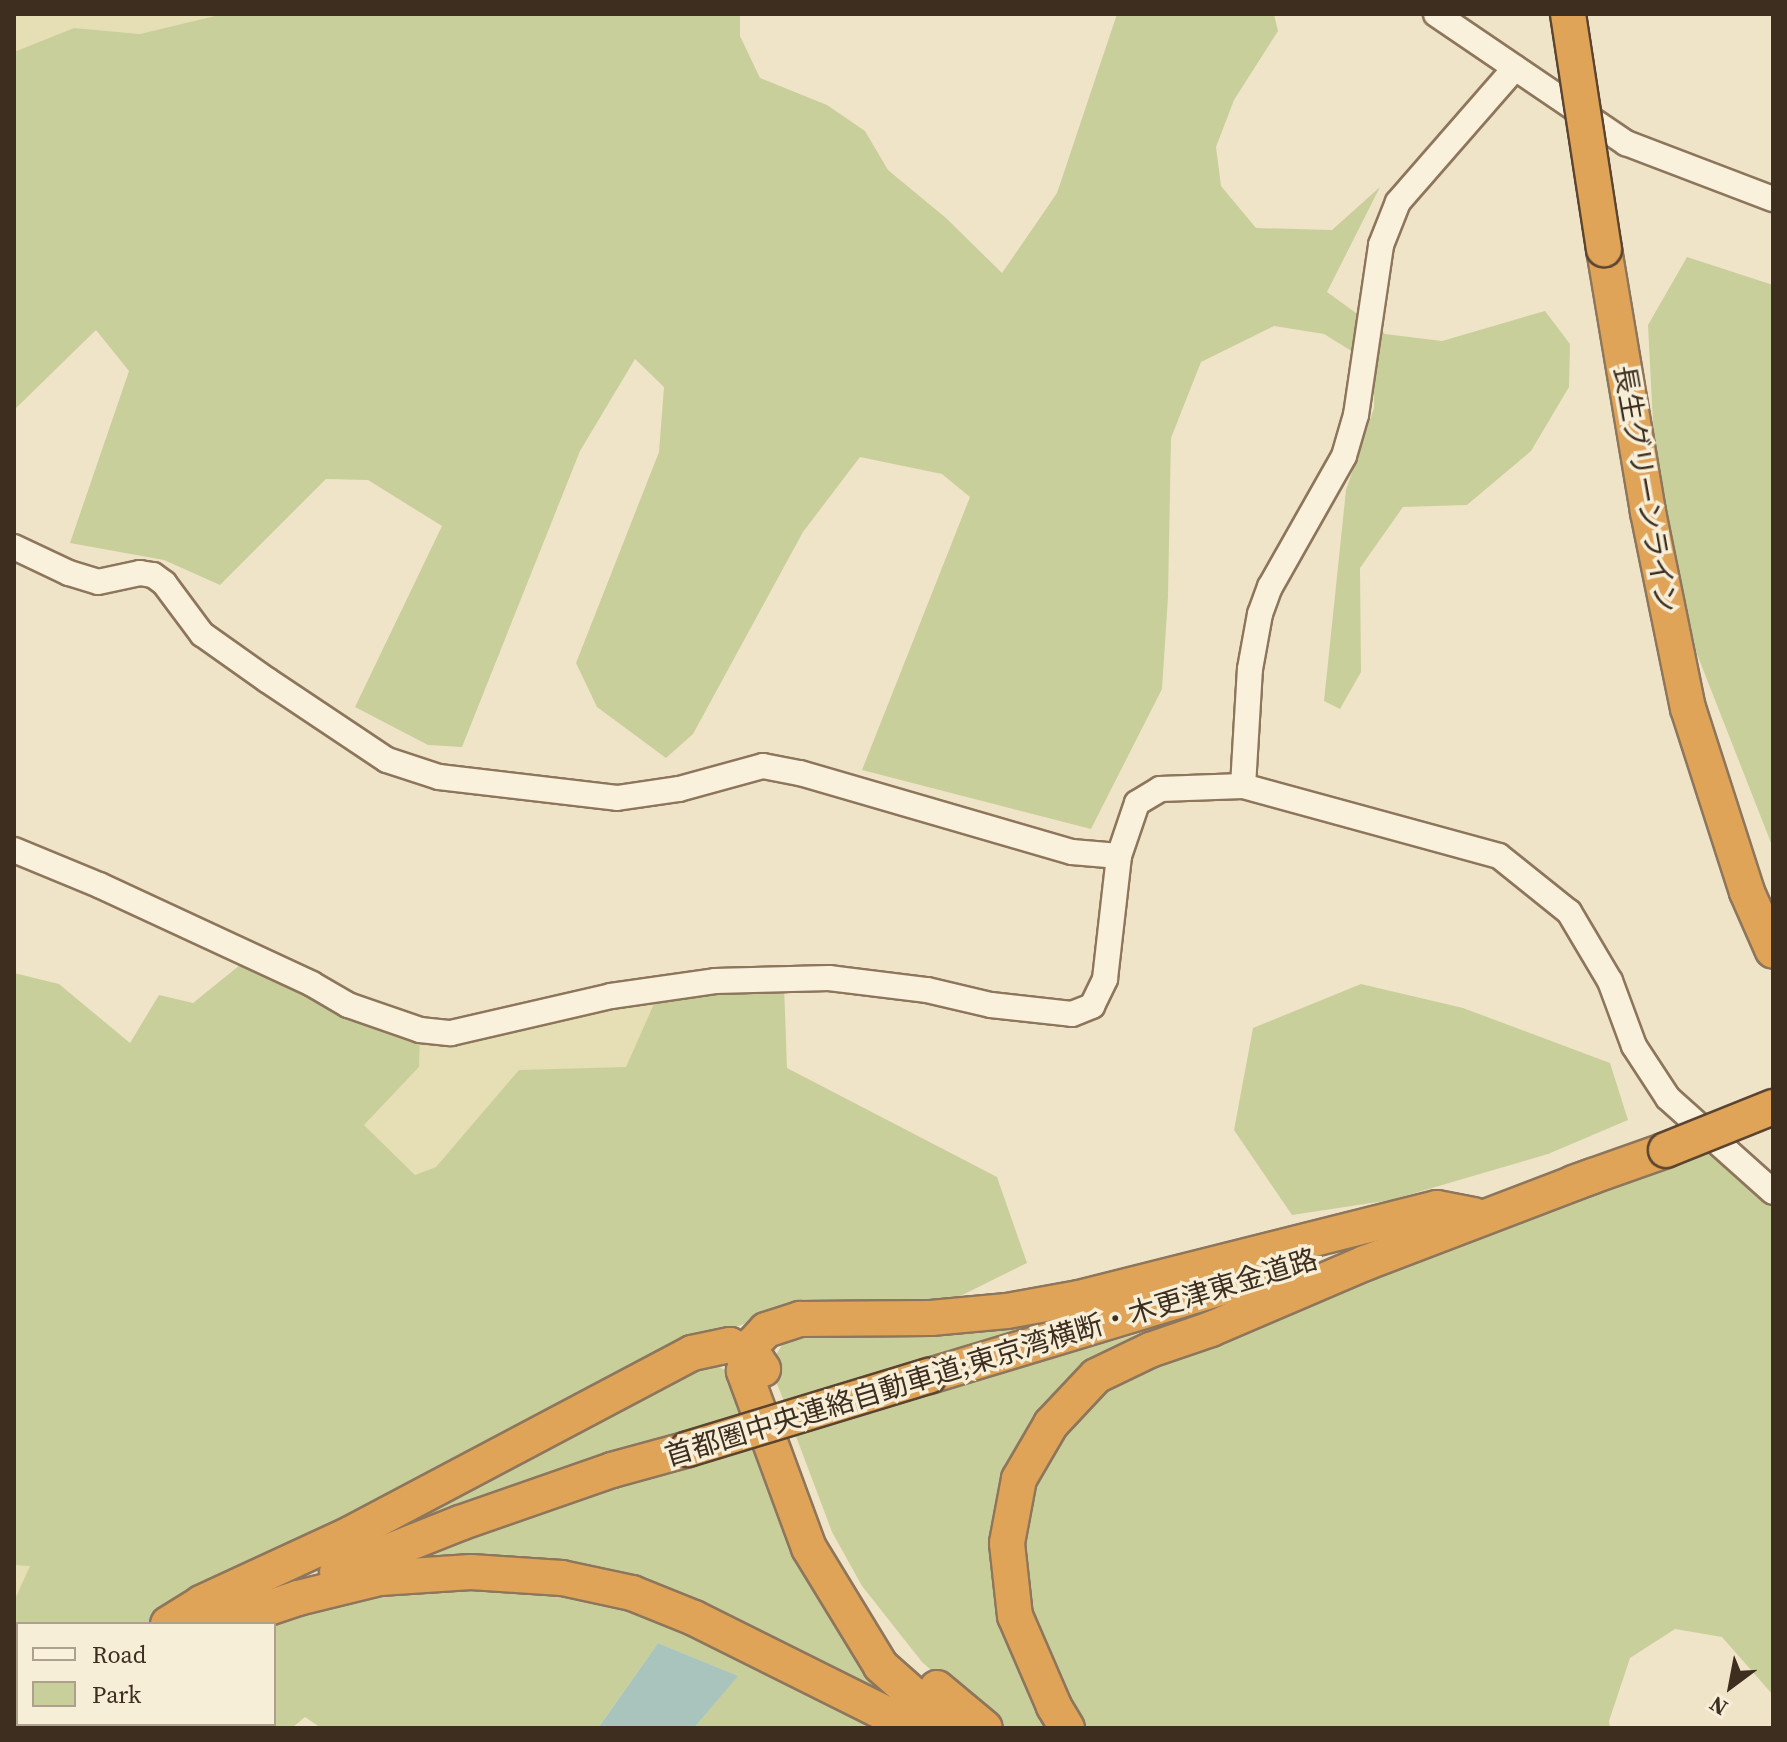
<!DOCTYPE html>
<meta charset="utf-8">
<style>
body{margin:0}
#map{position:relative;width:1787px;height:1742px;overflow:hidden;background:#f0e4c8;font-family:"Source Serif 4","Noto Sans JP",serif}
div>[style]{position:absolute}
.farmland>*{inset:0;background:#e6deb5}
.green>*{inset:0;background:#c9cf9b}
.water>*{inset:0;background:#a9c4bc}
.roads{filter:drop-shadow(2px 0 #8d765c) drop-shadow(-2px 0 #8d765c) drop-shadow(0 2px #8d765c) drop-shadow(0 -2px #8d765c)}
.minor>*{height:24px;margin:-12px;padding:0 12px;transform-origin:12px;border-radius:12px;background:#faf1dc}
.highway>*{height:34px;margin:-17px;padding:0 17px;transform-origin:17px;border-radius:17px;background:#e0a458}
.bridges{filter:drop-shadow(2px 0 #5b4430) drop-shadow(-2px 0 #5b4430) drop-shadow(0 2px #5b4430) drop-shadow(0 -2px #5b4430)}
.highway-bridge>*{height:34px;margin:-17px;padding:0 17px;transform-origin:17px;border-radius:17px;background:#e0a458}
span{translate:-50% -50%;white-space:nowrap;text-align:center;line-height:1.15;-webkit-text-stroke:7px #f7eed8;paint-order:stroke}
.street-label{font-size:28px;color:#3d2e20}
.frame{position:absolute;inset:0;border:16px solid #3d2e20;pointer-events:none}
.legend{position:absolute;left:16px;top:1622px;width:260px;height:104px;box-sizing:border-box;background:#f7eed8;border:2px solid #ada18e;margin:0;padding:10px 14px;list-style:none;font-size:24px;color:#3d2e20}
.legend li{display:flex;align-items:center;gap:16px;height:40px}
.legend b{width:40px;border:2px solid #ada18e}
.north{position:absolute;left:1691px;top:1646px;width:80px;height:80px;-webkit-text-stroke:6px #f7eed8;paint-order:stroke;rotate:212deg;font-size:22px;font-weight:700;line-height:32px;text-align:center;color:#3d2e20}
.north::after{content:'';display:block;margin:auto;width:28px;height:36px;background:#3d2e20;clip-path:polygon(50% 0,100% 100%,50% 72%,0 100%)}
</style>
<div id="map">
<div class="farmland">
<i style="clip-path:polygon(14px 14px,223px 14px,140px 34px,74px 28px,14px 52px)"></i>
<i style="clip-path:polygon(657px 997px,626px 1068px,519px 1071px,436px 1167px,415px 1175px,364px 1125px,419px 1067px,420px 1038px)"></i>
<i style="clip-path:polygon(14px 1565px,31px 1565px,14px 1601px)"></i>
</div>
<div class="green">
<i style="clip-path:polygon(223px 14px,740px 14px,740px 36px,760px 78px,827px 105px,865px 131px,888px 170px,946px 218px,1002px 273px,1057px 193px,1117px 14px,1274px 14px,1278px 31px,1234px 100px,1216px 147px,1221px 186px,1256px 228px,1332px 230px,1380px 187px,1327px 292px,1385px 334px,1442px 341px,1545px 311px,1570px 344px,1569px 387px,1531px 451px,1467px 505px,1403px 507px,1360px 568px,1361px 672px,1340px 709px,1324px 701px,1346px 490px,1374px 408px,1374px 365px,1324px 334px,1274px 326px,1201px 362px,1171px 438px,1168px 597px,1162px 689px,1091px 829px,862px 770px,970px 497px,942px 474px,860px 457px,803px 532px,693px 734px,666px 758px,597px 707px,576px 663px,659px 452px,664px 387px,635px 359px,580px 451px,462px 747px,428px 745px,355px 707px,442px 526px,368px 480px,326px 479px,220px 585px,164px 560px,70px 543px,129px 371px,96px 330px,14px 410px,14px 52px,74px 28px,140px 34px)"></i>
<i style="clip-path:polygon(1687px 257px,1773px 285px,1773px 848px,1697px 654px,1655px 463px,1648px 325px)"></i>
<i style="clip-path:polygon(240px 965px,420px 1038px,419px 1067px,364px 1125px,415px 1175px,436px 1167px,519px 1070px,626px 1067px,657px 997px,784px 985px,787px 1068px,997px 1177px,1027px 1263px,938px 1307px,755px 1320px,695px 1342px,151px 1624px,18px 1624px,18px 1696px,14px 1698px,14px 1601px,30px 1566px,14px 1565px,14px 973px,59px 984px,130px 1043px,159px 995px,193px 1003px)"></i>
<i style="clip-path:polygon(1361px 984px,1463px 1008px,1610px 1063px,1628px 1120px,1548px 1154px,1391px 1200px,1292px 1215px,1234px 1130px,1253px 1028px)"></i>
<i style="clip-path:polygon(1714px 1151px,1773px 1204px,1773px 1695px,1722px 1637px,1675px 1629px,1630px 1658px,1609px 1721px,1610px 1728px,1079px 1728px,1064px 1702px,1018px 1575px,1034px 1470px,1100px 1389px,1230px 1333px)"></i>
<i style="clip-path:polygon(1302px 1253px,785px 1404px,773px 1374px,775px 1356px,784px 1342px,802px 1331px)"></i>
<i style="clip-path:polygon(1209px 1314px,1122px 1351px,999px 1521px,1058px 1728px,996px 1728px,922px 1662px,862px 1586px,832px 1532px,794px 1431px)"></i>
<i style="clip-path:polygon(709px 1361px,733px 1375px,749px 1415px,390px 1537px,360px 1540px)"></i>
<i style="clip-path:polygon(757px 1442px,927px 1719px,698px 1610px,375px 1570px,570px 1500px)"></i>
<i style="clip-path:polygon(407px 1589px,563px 1589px,661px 1617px,890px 1728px,694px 1728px,737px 1676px,658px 1643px,598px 1728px,321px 1728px,305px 1717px,292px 1728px,48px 1728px,55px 1724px,274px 1724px,274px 1624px,271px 1624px,292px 1615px)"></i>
</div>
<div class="water">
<i style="clip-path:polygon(658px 1643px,738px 1676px,694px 1728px,598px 1728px)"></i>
</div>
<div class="roads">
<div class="minor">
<i style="left:1436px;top:14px;width:230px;rotate:34.2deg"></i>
<i style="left:1626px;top:143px;width:157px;rotate:20.9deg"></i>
<i style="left:14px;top:547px;width:61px;rotate:25.3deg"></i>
<i style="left:69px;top:573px;width:30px;rotate:17deg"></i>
<i style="left:98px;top:582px;width:43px;rotate:-12.1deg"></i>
<i style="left:140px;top:573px;width:13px;rotate:9deg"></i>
<i style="left:153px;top:575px;width:14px;rotate:36deg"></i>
<i style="left:164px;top:583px;width:64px;rotate:53.3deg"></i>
<i style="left:202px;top:634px;width:80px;rotate:35.3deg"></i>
<i style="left:267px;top:680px;width:144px;rotate:33.7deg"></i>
<i style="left:387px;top:760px;width:55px;rotate:18.1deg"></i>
<i style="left:439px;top:777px;width:179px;rotate:6.7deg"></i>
<i style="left:617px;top:798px;width:63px;rotate:-8.3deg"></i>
<i style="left:679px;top:789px;width:87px;rotate:-15.3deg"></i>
<i style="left:763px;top:766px;width:38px;rotate:11deg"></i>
<i style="left:800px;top:773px;width:283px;rotate:16.2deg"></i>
<i style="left:1072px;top:852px;width:47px;rotate:4.9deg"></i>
<i style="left:1243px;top:786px;width:117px;rotate:-86.6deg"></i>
<i style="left:1250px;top:669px;width:56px;rotate:-79.7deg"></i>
<i style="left:1260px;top:614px;width:29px;rotate:-70deg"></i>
<i style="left:1270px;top:587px;width:150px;rotate:-60.5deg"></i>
<i style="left:1344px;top:456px;width:43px;rotate:-73.7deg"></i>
<i style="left:1356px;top:415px;width:172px;rotate:-81.6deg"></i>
<i style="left:1381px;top:245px;width:46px;rotate:-68.4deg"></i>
<i style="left:1398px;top:202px;width:178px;rotate:-48.9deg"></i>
<i style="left:14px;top:850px;width:92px;rotate:22.4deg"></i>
<i style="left:99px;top:885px;width:235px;rotate:24.9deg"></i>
<i style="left:312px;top:984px;width:42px;rotate:30.3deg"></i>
<i style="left:348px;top:1005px;width:76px;rotate:19.1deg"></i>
<i style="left:420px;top:1030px;width:31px;rotate:6deg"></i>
<i style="left:451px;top:1033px;width:164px;rotate:-13deg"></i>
<i style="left:611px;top:996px;width:105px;rotate:-8.2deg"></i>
<i style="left:715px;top:981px;width:114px;rotate:-1.5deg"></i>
<i style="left:829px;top:978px;width:99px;rotate:7deg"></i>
<i style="left:927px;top:990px;width:66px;rotate:13.2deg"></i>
<i style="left:991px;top:1005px;width:81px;rotate:6.3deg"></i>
<i style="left:1072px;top:1014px;width:22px;rotate:-22deg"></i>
<i style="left:1092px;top:1006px;width:30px;rotate:-64deg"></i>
<i style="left:1105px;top:979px;width:124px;rotate:-83.5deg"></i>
<i style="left:1119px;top:856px;width:56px;rotate:-71.2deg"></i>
<i style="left:1137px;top:803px;width:27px;rotate:-31deg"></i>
<i style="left:1160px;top:789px;width:83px;rotate:-2.1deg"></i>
<i style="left:1243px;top:786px;width:265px;rotate:15.3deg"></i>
<i style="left:1499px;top:856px;width:90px;rotate:38.7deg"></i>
<i style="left:1569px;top:912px;width:80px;rotate:59.3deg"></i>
<i style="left:1610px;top:981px;width:69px;rotate:69.7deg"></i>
<i style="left:1634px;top:1046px;width:62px;rotate:56.8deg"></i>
<i style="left:1668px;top:1098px;width:141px;rotate:41.8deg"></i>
</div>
<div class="highway">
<i style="left:1604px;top:249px;width:267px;rotate:80.5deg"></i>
<i style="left:1648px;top:512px;width:200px;rotate:78.5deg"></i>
<i style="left:1688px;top:708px;width:193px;rotate:72.2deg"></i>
<i style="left:1747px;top:892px;width:64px;rotate:66.2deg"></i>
<i style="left:1573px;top:1183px;width:99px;rotate:-19.5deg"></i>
<i style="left:929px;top:1376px;width:363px;rotate:-16.8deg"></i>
<i style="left:337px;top:1572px;width:132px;rotate:-21.7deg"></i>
<i style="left:460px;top:1523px;width:161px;rotate:-19.2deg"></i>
<i style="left:612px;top:1470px;width:79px;rotate:-15.4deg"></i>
<i style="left:168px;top:1624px;width:39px;rotate:-32deg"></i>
<i style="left:201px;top:1603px;width:164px;rotate:-24.8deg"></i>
<i style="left:350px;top:1534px;width:387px;rotate:-27.9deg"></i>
<i style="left:692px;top:1353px;width:39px;rotate:-12deg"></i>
<i style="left:730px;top:1345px;width:31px;rotate:29deg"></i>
<i style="left:757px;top:1360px;width:11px;rotate:56deg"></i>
<i style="left:220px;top:1624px;width:82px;rotate:-18.4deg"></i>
<i style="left:298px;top:1598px;width:84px;rotate:-13.7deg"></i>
<i style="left:380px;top:1578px;width:91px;rotate:-3.8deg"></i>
<i style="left:471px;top:1572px;width:91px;rotate:3.8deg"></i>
<i style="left:562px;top:1578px;width:72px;rotate:12.1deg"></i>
<i style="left:632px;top:1593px;width:67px;rotate:22deg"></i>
<i style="left:694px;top:1618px;width:247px;rotate:26.5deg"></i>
<i style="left:937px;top:1688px;width:62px;rotate:39.8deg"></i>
<i style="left:14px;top:1718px;width:4px;rotate:-27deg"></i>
<i style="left:951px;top:1728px;width:94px;rotate:-138.5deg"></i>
<i style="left:881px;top:1666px;width:138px;rotate:-121.4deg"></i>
<i style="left:809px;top:1548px;width:189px;rotate:-110.2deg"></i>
<i style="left:744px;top:1371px;width:28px;rotate:-72deg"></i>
<i style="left:753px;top:1344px;width:19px;rotate:-47deg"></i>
<i style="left:766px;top:1330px;width:36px;rotate:-18deg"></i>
<i style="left:800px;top:1319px;width:131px;rotate:-0.4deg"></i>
<i style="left:931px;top:1318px;width:76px;rotate:-5.3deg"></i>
<i style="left:1007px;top:1311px;width:73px;rotate:-10.2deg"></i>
<i style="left:1079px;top:1298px;width:369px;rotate:-14.1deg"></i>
<i style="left:1437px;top:1208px;width:38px;rotate:11deg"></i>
<i style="left:1067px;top:1728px;width:26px;rotate:-121deg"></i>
<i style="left:1054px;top:1706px;width:98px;rotate:-113.4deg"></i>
<i style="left:1015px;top:1616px;width:73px;rotate:-96.3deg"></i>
<i style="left:1007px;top:1543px;width:65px;rotate:-79.4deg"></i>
<i style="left:1019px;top:1479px;width:64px;rotate:-59.8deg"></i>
<i style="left:1051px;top:1424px;width:66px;rotate:-46.8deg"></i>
<i style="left:1096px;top:1376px;width:60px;rotate:-25.7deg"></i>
<i style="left:1150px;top:1350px;width:65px;rotate:-19deg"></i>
<i style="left:1211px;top:1329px;width:168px;rotate:-23.2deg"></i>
<i style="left:1365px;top:1263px;width:244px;rotate:-20.9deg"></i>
</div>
</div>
<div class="bridges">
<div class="highway-bridge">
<i style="left:1568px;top:14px;width:238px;rotate:81.3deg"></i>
<i style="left:1666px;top:1150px;width:115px;rotate:-21.9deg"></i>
<i style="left:688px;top:1449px;width:252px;rotate:-16.9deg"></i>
</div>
</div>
<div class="street-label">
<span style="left:1646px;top:489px;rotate:80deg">長生グリーンライン</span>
<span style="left:991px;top:1357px;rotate:-17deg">首都圏中央連絡自動車道;東京湾横断・木更津東金道路</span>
</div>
<div class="frame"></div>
<ul class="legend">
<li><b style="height:10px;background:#faf1dc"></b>Road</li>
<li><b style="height:22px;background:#c9cf9b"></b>Park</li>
</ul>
<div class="north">N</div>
</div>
